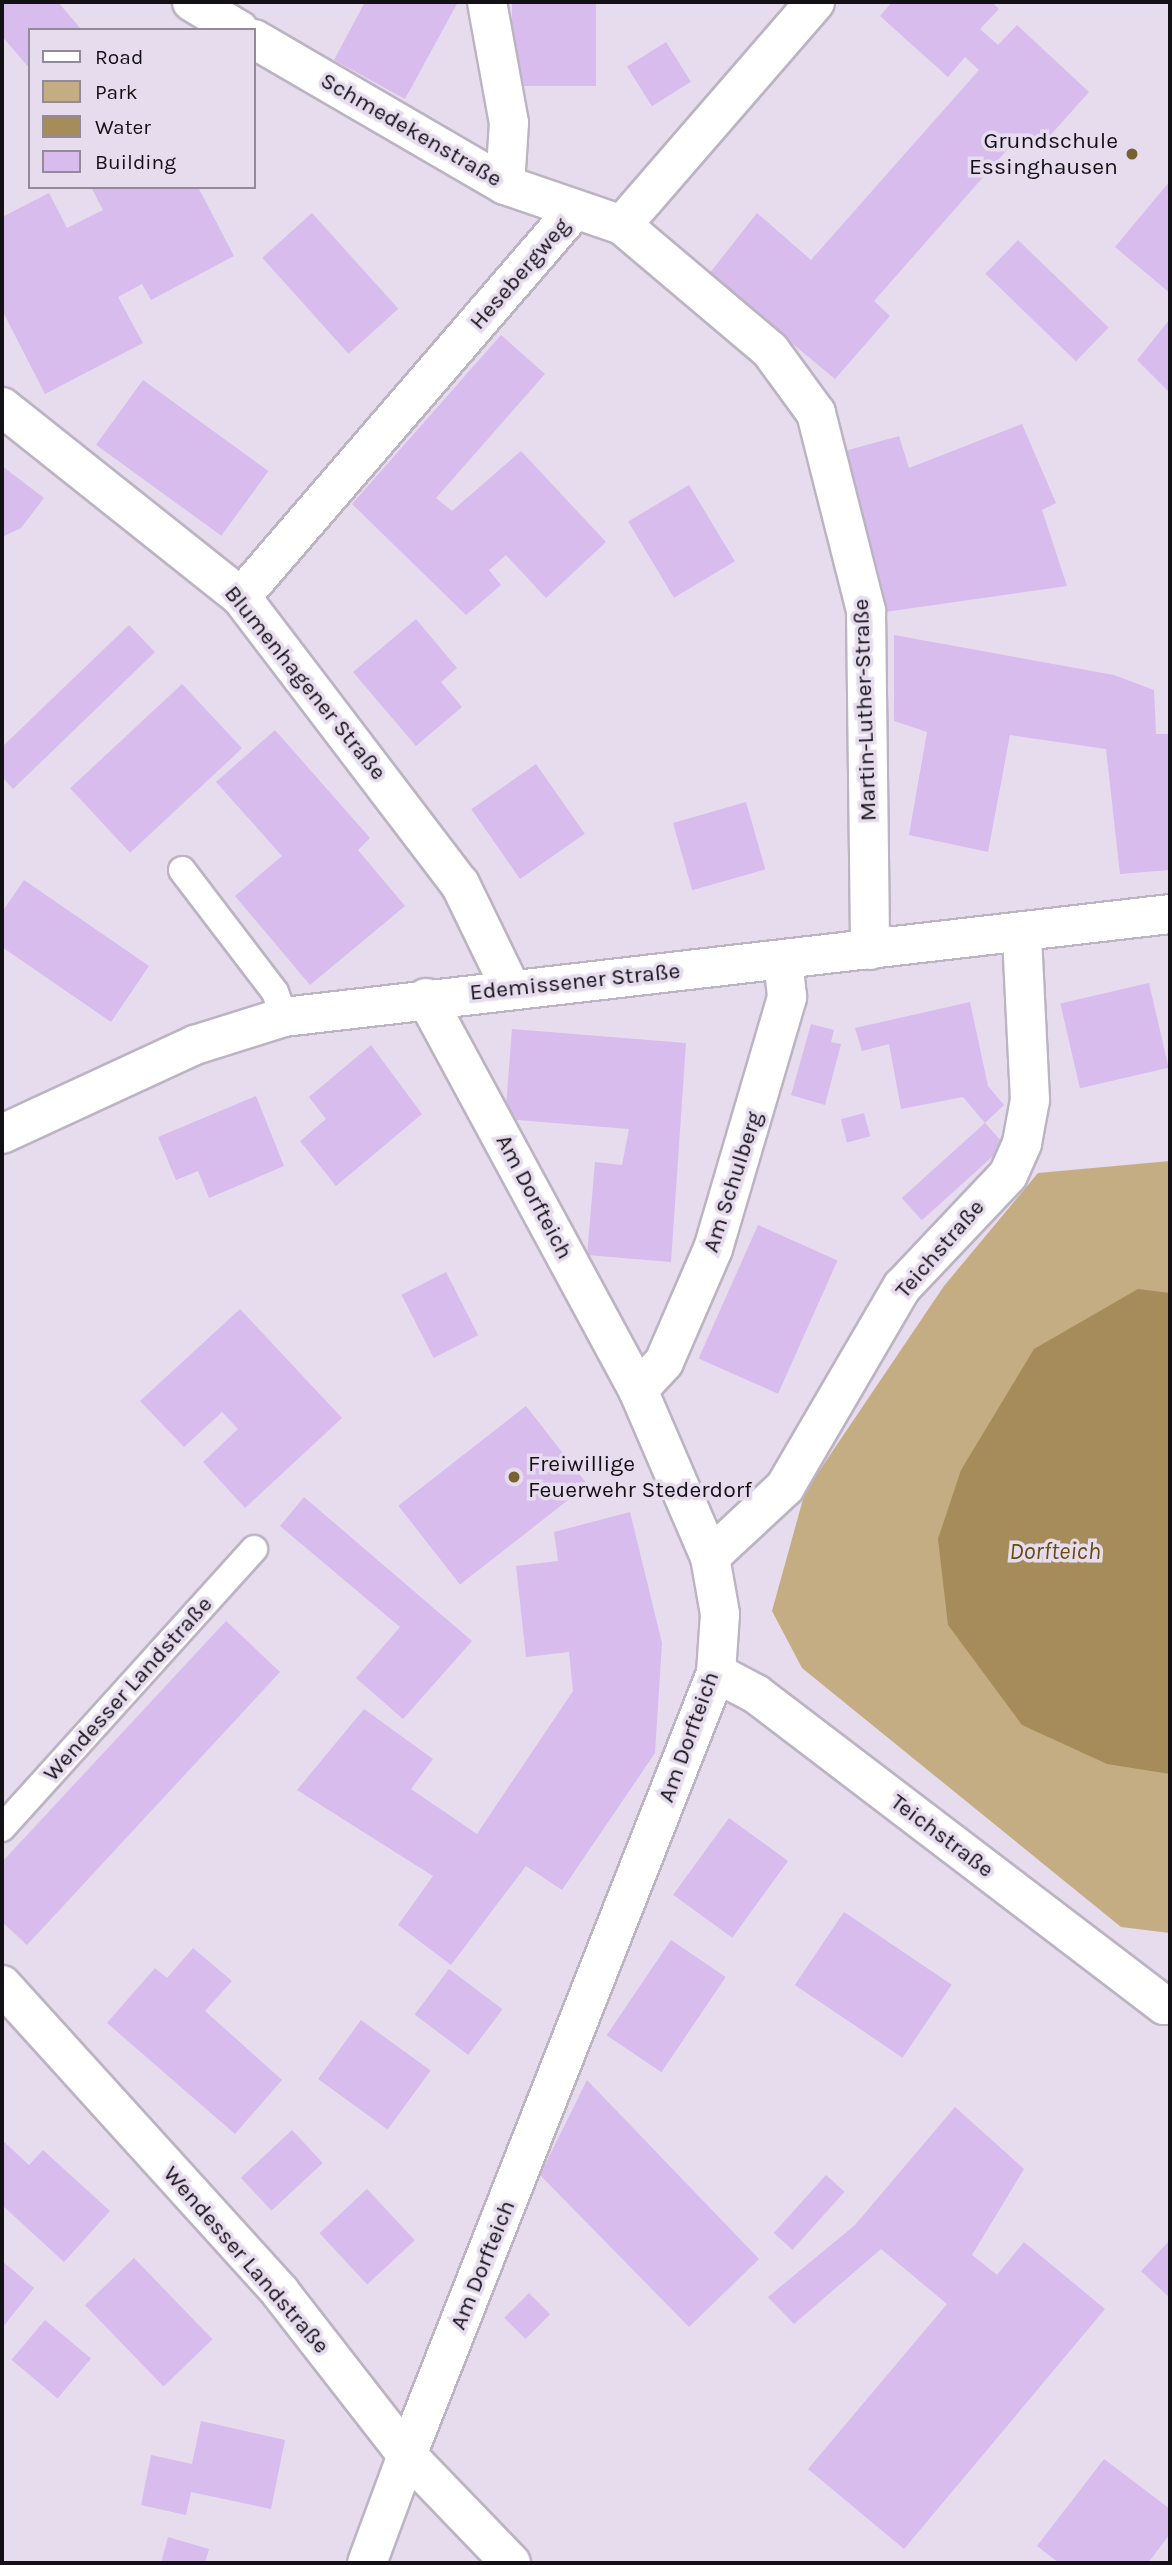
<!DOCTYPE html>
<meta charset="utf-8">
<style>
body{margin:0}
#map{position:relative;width:1172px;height:2565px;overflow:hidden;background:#e6dcee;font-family:Karla,sans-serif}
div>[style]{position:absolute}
.green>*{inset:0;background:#c4ad83}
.water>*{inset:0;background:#a68c5a}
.building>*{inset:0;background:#d7bced;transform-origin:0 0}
.roads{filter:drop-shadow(2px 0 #bcb3c3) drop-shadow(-2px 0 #bcb3c3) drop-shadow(0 2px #bcb3c3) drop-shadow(0 -2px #bcb3c3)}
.service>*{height:26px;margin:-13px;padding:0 13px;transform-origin:13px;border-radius:13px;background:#fff}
.minor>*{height:38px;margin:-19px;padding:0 19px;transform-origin:19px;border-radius:19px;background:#fff}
.tertiary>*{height:38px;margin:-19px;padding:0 19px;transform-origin:19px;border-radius:19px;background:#fff}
.dots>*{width:19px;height:19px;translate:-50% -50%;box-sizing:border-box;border:4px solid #e6dcee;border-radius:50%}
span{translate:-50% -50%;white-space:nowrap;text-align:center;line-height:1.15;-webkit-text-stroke:7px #e6dcee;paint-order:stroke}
.street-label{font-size:23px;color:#131016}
.poi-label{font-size:23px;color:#131016}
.right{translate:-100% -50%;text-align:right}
.left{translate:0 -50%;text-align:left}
.water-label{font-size:24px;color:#684c0e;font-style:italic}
.frame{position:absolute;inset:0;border:4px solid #131016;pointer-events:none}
.legend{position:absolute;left:28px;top:28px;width:228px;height:161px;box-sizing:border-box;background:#e6dcee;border:2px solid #928a98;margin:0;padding:9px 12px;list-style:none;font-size:21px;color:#131016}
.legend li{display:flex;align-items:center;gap:14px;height:35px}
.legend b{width:35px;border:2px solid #928a98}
</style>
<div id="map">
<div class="green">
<i style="clip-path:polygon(1170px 1161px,1170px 1933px,1121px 1927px,802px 1668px,772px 1611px,805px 1492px,944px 1286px,1038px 1173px)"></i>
</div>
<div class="water">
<i style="clip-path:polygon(1138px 1289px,1170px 1293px,1170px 1774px,1107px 1764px,1022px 1725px,948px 1625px,938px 1539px,961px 1470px,1034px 1349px)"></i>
</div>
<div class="building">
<i style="clip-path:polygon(2px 2px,58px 2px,80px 28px,30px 30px,30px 69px,2px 36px)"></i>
<i style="clip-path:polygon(365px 2px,458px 2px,405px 99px,334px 60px)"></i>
<i style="left:512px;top:2px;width:84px;height:84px"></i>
<i style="clip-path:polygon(892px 2px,992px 2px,999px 9px,980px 29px,998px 45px,1017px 25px,1089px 92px,1039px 148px,1022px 133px,874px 301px,890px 316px,835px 379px,709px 274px,757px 213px,811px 260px,979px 70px,965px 57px,948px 77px,880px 16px)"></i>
<i style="left:666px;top:42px;width:47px;height:46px;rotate:58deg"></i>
<i style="clip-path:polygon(1170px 181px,1170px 293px,1115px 247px)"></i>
<i style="clip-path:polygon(91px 187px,198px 187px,234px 256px,151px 300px,142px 284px,118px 297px,143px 343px,45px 394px,2px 310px,2px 217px,49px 193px,67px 228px,103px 210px)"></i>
<i style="left:312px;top:213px;width:129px;height:67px;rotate:48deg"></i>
<i style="left:1018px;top:240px;width:126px;height:47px;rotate:44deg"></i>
<i style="clip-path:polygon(1170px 319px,1170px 393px,1137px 360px)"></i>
<i style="clip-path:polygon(501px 335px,545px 374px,436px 498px,452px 511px,521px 451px,606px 542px,546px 598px,506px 555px,489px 570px,501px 585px,466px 615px,352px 504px)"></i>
<i style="left:143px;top:380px;width:155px;height:80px;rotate:36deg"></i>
<i style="clip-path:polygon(1022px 424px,1056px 503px,1042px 510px,1067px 586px,885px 612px,845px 451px,899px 436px,909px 468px)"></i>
<i style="clip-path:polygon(2px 466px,44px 498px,21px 528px,2px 537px)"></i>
<i style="left:689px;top:485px;width:89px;height:71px;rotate:59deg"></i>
<i style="clip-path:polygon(416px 619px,457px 668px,441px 682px,462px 707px,416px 746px,353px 672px)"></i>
<i style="clip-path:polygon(129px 625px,155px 652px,13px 789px,2px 777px,2px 747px)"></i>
<i style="clip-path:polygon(894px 635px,1114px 675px,1154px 690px,1156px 734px,1170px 734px,1170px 870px,1120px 874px,1106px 749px,1010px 735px,988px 852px,909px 835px,927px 732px,894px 721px)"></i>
<i style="left:182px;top:684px;width:88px;height:153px;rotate:47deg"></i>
<i style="clip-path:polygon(275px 730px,370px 838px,358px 850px,405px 906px,310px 985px,235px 896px,282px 856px,216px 782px)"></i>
<i style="left:536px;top:764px;width:85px;height:79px;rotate:55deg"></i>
<i style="left:746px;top:802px;width:70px;height:76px;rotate:74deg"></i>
<i style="clip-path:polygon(24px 880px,149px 966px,111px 1022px,2px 947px,2px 912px)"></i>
<i style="left:1149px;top:983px;width:87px;height:91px;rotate:77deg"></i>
<i style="clip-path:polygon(970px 1002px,988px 1086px,1004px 1105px,985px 1123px,963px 1097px,901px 1109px,889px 1044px,862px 1051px,855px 1028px)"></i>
<i style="clip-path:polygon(811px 1024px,834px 1030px,831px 1042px,841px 1044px,825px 1105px,791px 1095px)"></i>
<i style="clip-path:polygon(512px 1029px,686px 1043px,671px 1262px,587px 1255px,595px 1162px,622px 1165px,629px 1129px,505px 1119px)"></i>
<i style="clip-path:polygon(371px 1045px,422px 1114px,336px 1186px,300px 1141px,326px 1119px,309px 1097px)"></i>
<i style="clip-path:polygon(256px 1096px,284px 1166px,209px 1198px,198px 1171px,176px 1180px,158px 1137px)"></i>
<i style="left:864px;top:1113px;width:24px;height:24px;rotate:75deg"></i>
<i style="left:985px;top:1123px;width:30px;height:112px;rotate:48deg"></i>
<i style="left:758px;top:1225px;width:87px;height:146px;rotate:24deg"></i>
<i style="left:446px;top:1272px;width:71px;height:50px;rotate:63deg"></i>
<i style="clip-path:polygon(240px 1309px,342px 1418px,245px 1508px,203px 1462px,238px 1429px,222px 1412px,184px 1447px,140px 1401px)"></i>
<i style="left:526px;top:1406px;width:100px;height:162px;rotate:52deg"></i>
<i style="clip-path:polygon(304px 1497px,472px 1641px,403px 1719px,356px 1678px,400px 1627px,280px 1526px)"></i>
<i style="clip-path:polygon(630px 1512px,662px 1643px,655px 1753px,562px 1890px,526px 1866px,451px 1965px,398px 1925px,433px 1876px,297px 1790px,364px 1709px,433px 1759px,411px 1789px,477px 1834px,573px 1691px,569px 1652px,526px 1657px,516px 1566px,558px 1561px,554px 1532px)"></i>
<i style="clip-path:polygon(226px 1621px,280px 1672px,27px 1945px,2px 1922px,2px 1862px)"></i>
<i style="left:729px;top:1818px;width:73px;height:95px;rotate:36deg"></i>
<i style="left:844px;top:1912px;width:130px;height:88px;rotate:34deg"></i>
<i style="left:671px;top:1940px;width:66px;height:115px;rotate:34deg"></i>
<i style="clip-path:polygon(193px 1948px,232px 1981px,205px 2011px,282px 2080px,235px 2134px,107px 2023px,155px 1968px,167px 1978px)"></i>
<i style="left:449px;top:1969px;width:67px;height:57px;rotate:37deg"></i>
<i style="left:361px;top:2020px;width:86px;height:73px;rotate:36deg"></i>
<i style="clip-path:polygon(587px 2080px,759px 2259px,689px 2327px,540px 2175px)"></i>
<i style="clip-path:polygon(955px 2107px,1024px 2169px,972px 2255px,997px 2275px,1024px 2242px,1105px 2309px,904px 2549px,808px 2469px,947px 2304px,881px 2249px,794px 2324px,768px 2297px,855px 2225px)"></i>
<i style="left:292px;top:2130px;width:45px;height:70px;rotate:47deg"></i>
<i style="clip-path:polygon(2px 2140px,29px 2165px,43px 2150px,110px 2211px,64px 2262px,2px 2205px)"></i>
<i style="left:826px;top:2175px;width:25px;height:78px;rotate:42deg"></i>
<i style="left:367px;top:2189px;width:70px;height:65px;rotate:47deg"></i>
<i style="clip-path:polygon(1170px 2240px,1170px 2298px,1141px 2271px)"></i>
<i style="left:134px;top:2258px;width:113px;height:68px;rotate:46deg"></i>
<i style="clip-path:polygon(2px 2261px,34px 2288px,2px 2328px)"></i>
<i style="left:529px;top:2293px;width:30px;height:35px;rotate:45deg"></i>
<i style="left:45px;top:2320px;width:60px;height:52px;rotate:40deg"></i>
<i style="clip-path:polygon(201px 2421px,285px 2440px,271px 2509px,191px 2492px,186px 2515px,141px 2505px,151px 2455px,192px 2464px)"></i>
<i style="clip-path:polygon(1104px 2459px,1170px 2509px,1170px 2534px,1148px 2563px,1059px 2563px,1037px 2546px)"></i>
<i style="clip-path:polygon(168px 2537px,209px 2549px,205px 2563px,161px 2563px)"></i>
</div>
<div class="roads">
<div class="service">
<i style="left:182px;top:870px;width:153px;rotate:52.7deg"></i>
<i style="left:275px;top:992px;width:27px;rotate:70deg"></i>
<i style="left:2px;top:1828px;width:376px;rotate:-47.9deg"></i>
</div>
<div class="minor">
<i style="left:192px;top:2px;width:55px;rotate:30.8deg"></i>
<i style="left:487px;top:2px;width:123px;rotate:79.7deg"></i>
<i style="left:509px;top:123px;width:62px;rotate:93.7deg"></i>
<i style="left:254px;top:39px;width:290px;rotate:30.2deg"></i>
<i style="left:505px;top:185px;width:124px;rotate:18.9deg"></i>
<i style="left:622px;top:225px;width:295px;rotate:-49.1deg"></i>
<i style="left:622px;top:225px;width:194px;rotate:40.2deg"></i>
<i style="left:770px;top:350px;width:78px;rotate:53.9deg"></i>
<i style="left:816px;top:413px;width:204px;rotate:75.8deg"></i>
<i style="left:866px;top:611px;width:339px;rotate:89.3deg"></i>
<i style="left:2px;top:407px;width:305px;rotate:38.5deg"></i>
<i style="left:241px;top:597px;width:361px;rotate:52.7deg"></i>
<i style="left:460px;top:884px;width:117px;rotate:64.1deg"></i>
<i style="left:241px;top:597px;width:507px;rotate:-49.24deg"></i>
<i style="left:426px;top:998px;width:446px;rotate:61.6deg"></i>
<i style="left:638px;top:1390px;width:182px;rotate:66.7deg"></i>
<i style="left:710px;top:1557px;width:58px;rotate:80deg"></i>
<i style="left:720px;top:1614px;width:59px;rotate:93.9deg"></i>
<i style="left:716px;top:1673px;width:841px;rotate:111.56deg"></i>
<i style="left:407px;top:2455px;width:150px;rotate:46.1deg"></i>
<i style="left:2px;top:1134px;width:213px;rotate:-24.8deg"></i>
<i style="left:195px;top:1045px;width:93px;rotate:-17.5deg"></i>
<i style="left:284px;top:1017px;width:892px;rotate:-6.63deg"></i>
<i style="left:638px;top:1390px;width:38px;rotate:-47deg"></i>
<i style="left:664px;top:1362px;width:123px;rotate:-66.6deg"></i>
<i style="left:713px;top:1249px;width:263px;rotate:-73.6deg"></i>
<i style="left:787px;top:997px;width:38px;rotate:-96deg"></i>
<i style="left:710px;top:1557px;width:103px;rotate:-43deg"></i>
<i style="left:785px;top:1487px;width:232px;rotate:-59.7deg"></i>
<i style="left:902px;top:1287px;width:154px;rotate:-46.6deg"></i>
<i style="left:1008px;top:1175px;width:35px;rotate:-66deg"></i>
<i style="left:1022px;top:1143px;width:44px;rotate:-79.5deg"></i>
<i style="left:1030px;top:1100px;width:166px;rotate:-92.8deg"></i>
<i style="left:716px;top:1673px;width:45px;rotate:27.7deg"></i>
<i style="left:756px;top:1694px;width:513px;rotate:37.32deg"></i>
<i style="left:1164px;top:2005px;width:6px;rotate:-18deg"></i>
</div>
<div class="tertiary">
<i style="left:2px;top:1985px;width:414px;rotate:47.8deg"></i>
<i style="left:280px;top:2292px;width:207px;rotate:52.1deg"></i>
<i style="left:407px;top:2455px;width:115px;rotate:110.3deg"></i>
</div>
</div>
<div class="dots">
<i style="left:1132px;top:154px;background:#796131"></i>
<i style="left:514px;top:1477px;background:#796131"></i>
</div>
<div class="street-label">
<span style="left:411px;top:130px;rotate:30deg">Schmedekenstraße</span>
<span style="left:520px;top:274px;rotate:-49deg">Hesebergweg</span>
<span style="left:305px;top:683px;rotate:51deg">Blumenhagener Straße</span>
<span style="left:865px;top:710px;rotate:-92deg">Martin-Luther-Straße</span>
<span style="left:575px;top:982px;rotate:-6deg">Edemissener Straße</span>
<span style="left:733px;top:1182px;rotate:-72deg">Am Schulberg</span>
<span style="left:534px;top:1197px;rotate:62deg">Am Dorfteich</span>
<span style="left:940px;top:1249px;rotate:-49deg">Teichstraße</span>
<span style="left:128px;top:1689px;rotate:-48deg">Wendesser Landstraße</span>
<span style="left:689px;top:1737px;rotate:-70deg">Am Dorfteich</span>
<span style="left:942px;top:1836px;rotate:37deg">Teichstraße</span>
<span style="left:246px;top:2260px;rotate:49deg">Wendesser Landstraße</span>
<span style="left:483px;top:2265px;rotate:-68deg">Am Dorfteich</span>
</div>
<div class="poi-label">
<span class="right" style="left:1118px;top:154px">Grundschule<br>Essinghausen</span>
<span class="left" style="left:528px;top:1477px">Freiwillige<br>Feuerwehr Stederdorf</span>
</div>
<div class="water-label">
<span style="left:1055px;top:1552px">Dorfteich</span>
</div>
<div class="frame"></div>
<ul class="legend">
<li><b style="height:9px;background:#fff"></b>Road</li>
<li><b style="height:19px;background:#c4ad83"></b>Park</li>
<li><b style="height:19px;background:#a68c5a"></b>Water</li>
<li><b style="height:19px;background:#d7bced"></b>Building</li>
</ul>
</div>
